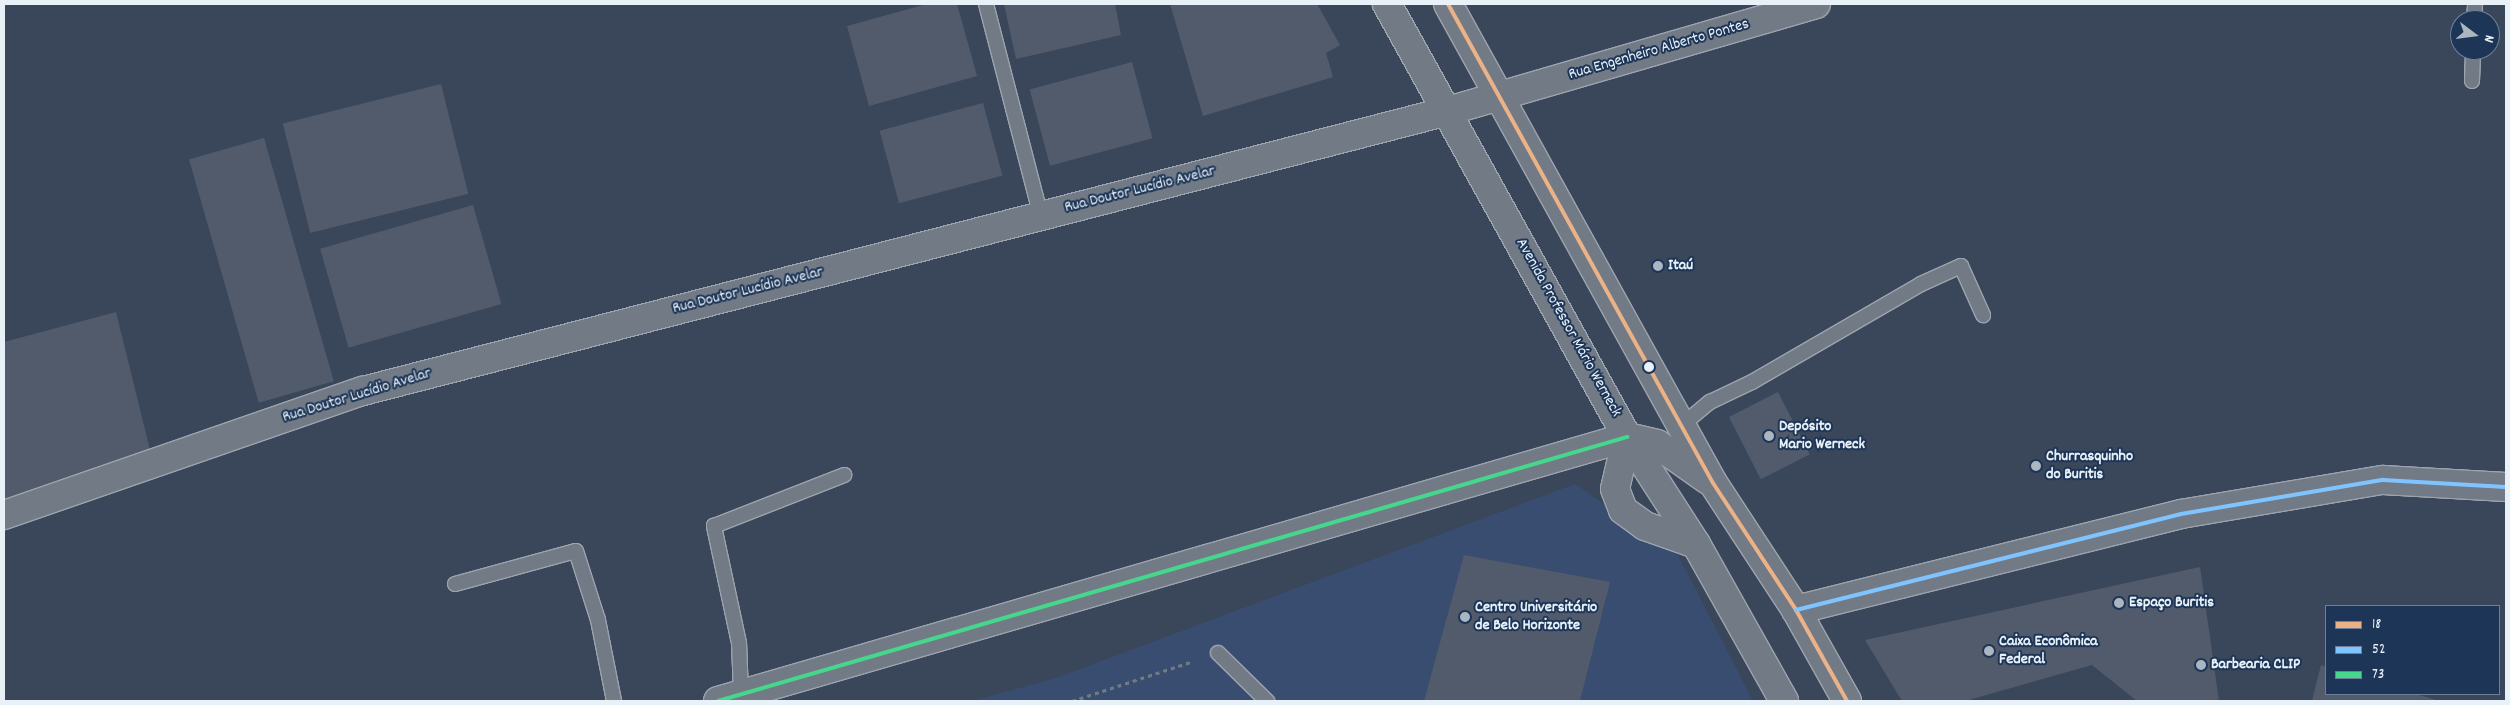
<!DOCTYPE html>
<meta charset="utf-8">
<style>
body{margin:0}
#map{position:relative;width:2510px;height:705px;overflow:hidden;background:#3a475b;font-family:Dekko,sans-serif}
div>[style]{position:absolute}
.built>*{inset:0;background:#384d70}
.building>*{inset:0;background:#525b6c;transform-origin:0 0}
.path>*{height:3px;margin-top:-1.5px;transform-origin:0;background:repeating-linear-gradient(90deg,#717983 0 4px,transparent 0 8px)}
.roads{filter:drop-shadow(1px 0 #9ca4af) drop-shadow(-1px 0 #9ca4af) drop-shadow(0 1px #9ca4af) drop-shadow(0 -1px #9ca4af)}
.lane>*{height:14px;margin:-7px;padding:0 7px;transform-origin:7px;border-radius:7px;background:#727a85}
.street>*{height:28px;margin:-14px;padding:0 14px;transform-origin:14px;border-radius:14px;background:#727a85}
.secondary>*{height:28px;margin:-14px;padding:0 14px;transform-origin:14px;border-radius:14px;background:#727a85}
.bus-1>*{height:4px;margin:-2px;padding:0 2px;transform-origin:2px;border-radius:2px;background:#ebb288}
.bus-2>*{height:4px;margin:-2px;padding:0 2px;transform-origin:2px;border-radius:2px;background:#80c4ff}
.bus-3>*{height:4px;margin:-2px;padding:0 2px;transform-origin:2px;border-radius:2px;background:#46d78d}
.dots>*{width:14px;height:14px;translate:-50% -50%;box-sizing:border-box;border:2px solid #1d3557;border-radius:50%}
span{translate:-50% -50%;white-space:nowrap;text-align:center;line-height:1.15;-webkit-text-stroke:4px #1d3557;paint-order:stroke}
.street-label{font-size:16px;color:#e8f1f8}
.poi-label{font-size:16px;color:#e8f1f8;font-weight:700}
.left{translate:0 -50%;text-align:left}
.frame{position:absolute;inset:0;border:5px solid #e8f1f8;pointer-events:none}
.legend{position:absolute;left:2325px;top:605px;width:175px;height:90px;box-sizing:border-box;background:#1d3557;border:1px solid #6e8097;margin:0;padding:6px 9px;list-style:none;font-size:15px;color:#e8f1f8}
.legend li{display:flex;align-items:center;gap:10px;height:25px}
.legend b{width:25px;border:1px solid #6e8097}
.north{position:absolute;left:2450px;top:10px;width:50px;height:50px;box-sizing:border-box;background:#1d3557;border:1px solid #6e8097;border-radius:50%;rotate:105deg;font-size:14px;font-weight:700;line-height:20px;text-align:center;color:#e8f1f8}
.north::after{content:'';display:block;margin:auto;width:18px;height:22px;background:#abb6c1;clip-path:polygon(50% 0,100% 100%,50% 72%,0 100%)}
</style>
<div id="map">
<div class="built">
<i style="clip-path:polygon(1575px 484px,1678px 555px,1753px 701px,973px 701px,1056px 678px)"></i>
</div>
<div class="building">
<i style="clip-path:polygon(927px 4px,957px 4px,977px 76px,869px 106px,847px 26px)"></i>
<i style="clip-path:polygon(1004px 4px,1115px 4px,1121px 35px,1016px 59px)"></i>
<i style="clip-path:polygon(1170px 4px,1317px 4px,1340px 45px,1326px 53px,1333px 77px,1203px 116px)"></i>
<i style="left:1132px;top:62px;width:79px;height:106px;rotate:75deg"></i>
<i style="left:441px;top:84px;width:113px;height:163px;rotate:76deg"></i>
<i style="left:983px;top:103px;width:75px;height:107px;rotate:75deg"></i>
<i style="left:264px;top:138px;width:253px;height:78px;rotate:74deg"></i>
<i style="left:473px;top:205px;width:103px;height:159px;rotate:74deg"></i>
<i style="clip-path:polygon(116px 312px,153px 462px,4px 501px,4px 342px)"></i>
<i style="left:1778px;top:392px;width:70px;height:55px;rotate:63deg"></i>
<i style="clip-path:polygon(1464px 555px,1610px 582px,1580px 701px,1424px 701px)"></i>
<i style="clip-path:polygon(2200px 567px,2219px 701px,2137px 701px,2092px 665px,1965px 701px,1902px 701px,1865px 640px)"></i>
<i style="clip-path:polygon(2321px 665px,2326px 667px,2326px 694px,2416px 694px,2439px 701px,2312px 701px)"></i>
</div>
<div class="path">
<i style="left:1072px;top:701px;width:128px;rotate:-18.2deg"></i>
</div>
<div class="roads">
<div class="lane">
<i style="left:986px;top:4px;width:219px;rotate:75.5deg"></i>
<i style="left:2474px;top:20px;width:16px;rotate:-86deg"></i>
<i style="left:2472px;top:81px;width:31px;rotate:-88deg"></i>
<i style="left:1681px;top:426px;width:38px;rotate:-40deg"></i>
<i style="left:1710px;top:402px;width:47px;rotate:-25.5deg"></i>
<i style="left:1752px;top:382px;width:195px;rotate:-30.1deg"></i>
<i style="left:1921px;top:284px;width:44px;rotate:-24.2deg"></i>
<i style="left:1961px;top:266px;width:54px;rotate:65.8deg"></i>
<i style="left:455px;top:584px;width:125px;rotate:-15.3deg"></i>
<i style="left:576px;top:551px;width:72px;rotate:72.3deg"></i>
<i style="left:598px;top:620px;width:83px;rotate:78.8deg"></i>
<i style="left:1218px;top:653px;width:69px;rotate:44.4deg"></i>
<i style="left:741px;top:694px;width:51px;rotate:-92.2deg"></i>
<i style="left:739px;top:643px;width:120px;rotate:-102.1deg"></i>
<i style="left:714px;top:526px;width:140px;rotate:-21.4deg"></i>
</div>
<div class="street">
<i style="left:4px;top:515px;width:380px;rotate:-19.1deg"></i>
<i style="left:363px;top:391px;width:1121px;rotate:-14.47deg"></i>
<i style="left:1448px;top:111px;width:383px;rotate:-16.2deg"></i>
<i style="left:1796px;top:610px;width:397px;rotate:-14deg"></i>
<i style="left:2181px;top:514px;width:205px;rotate:-9.6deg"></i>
<i style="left:2383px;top:480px;width:123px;rotate:3.3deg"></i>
<i style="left:718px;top:701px;width:947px;rotate:-16.19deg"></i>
</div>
<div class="secondary">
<i style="left:1387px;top:4px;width:495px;rotate:61deg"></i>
<i style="left:1627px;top:437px;width:127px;rotate:57.2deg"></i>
<i style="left:1696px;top:544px;width:180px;rotate:60.7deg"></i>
<i style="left:1448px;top:4px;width:547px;rotate:61.05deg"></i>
<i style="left:1713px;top:483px;width:152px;rotate:56.8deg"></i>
<i style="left:1796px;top:610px;width:104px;rotate:60.7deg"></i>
<i style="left:1627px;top:437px;width:53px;rotate:103deg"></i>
<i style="left:1615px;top:489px;width:22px;rotate:69deg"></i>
<i style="left:1623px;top:510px;width:27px;rotate:36deg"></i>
<i style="left:1645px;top:526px;width:54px;rotate:19.4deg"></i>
<i style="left:1627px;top:437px;width:31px;rotate:13deg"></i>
<i style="left:1657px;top:444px;width:62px;rotate:35.2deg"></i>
</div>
</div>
<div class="bus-1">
<i style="left:1448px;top:4px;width:547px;rotate:61.05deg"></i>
<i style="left:1713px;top:483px;width:152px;rotate:56.8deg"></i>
<i style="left:1796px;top:610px;width:104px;rotate:60.7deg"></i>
</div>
<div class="bus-2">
<i style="left:1796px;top:610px;width:397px;rotate:-14deg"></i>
<i style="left:2181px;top:514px;width:205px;rotate:-9.6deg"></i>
<i style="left:2383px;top:480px;width:123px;rotate:3.3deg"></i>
</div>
<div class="bus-3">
<i style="left:718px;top:701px;width:947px;rotate:-16.19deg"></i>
</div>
<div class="dots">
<i style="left:1658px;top:266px;background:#abb6c1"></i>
<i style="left:1649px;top:367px;background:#e8f1f8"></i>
<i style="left:1769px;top:436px;background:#abb6c1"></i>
<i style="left:2036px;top:466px;background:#abb6c1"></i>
<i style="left:2119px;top:603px;background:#abb6c1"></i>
<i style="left:1465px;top:617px;background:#abb6c1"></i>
<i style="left:1989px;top:651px;background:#abb6c1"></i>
<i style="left:2201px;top:665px;background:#abb6c1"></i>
</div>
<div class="street-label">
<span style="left:1659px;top:50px;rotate:-16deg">Rua Engenheiro Alberto Pontes</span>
<span style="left:1140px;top:190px;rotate:-14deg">Rua Doutor Lucídio Avelar</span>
<span style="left:748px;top:291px;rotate:-14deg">Rua Doutor Lucídio Avelar</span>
<span style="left:1568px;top:328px;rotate:61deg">Avenida Professor Mário Werneck</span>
<span style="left:357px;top:396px;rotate:-17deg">Rua Doutor Lucídio Avelar</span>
</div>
<div class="poi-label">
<span class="left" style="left:1668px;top:266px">Itaú</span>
<span class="left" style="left:1779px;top:436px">Depósito<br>Mario Werneck</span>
<span class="left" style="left:2046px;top:466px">Churrasquinho<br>do Buritis</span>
<span class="left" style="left:2129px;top:603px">Espaço Buritis</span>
<span class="left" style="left:1475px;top:617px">Centro Universitário<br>de Belo Horizonte</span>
<span class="left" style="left:1999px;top:651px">Caixa Econômica<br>Federal</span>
<span class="left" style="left:2211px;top:665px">Barbearia CLIP</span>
</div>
<div class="frame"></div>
<ul class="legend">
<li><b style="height:6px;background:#ebb288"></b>18</li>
<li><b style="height:6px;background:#80c4ff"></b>52</li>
<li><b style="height:6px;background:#46d78d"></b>73</li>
</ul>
<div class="north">N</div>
</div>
